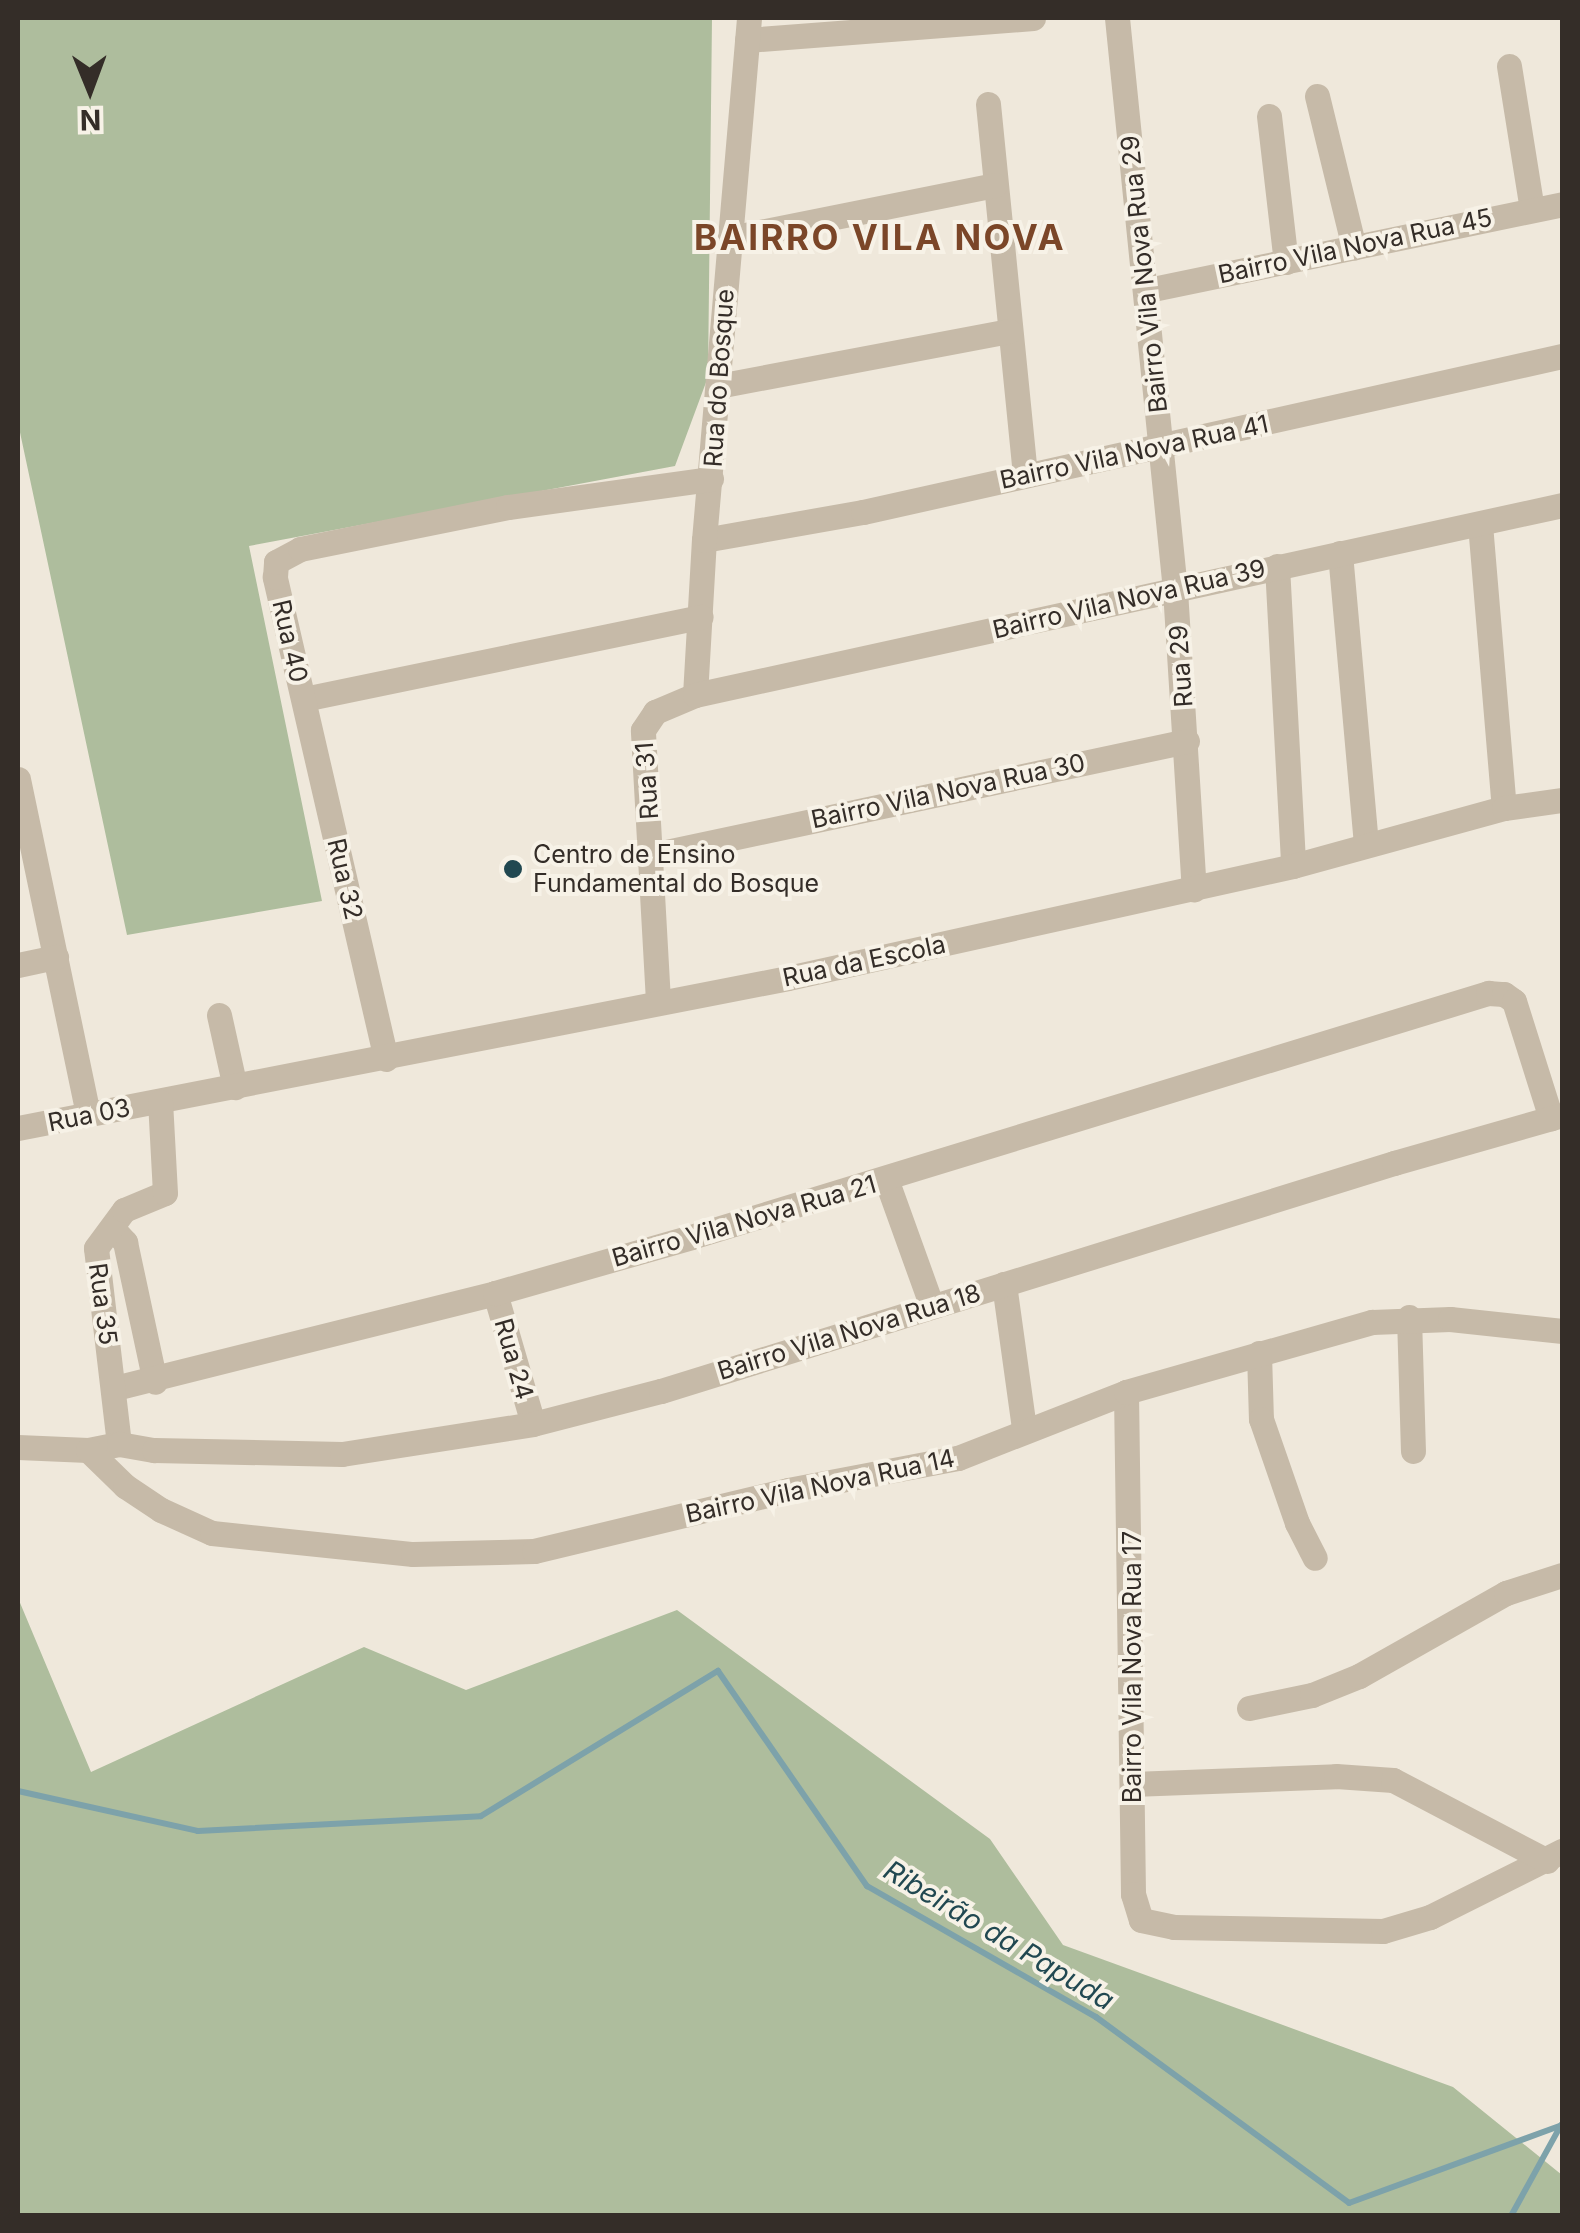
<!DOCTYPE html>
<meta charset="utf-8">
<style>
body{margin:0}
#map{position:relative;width:1580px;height:2233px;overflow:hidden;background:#efe8db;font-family:Inter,sans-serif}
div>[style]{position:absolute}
.green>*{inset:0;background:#aebd9d}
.stream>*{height:6px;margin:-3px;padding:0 3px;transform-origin:3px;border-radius:3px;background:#7da2aa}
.minor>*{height:25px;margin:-12.5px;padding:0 12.5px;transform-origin:12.5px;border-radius:12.5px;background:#c6baa8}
.dots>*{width:28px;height:28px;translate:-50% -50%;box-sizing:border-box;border:5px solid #f7f2e7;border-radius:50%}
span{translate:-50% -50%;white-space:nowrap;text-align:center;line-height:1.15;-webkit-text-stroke:8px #f7f2e7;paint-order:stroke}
.street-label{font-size:25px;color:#342d28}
.poi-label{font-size:25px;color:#342d28}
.left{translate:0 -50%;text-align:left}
.water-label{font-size:28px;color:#214851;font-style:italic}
.district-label{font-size:35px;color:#7b4628;font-weight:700;letter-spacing:2.5px}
.frame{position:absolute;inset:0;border:20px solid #342d28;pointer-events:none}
.north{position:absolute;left:40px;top:40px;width:100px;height:100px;-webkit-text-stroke:8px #f7f2e7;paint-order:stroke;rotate:179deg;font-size:28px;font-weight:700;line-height:40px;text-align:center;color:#342d28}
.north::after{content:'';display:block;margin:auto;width:35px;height:45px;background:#342d28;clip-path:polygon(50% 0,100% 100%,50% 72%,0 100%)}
</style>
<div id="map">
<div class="green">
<i style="clip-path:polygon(18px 18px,712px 18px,708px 377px,675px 466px,249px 546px,322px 901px,127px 935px,18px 423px)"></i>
<i style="clip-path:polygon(18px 1598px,91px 1772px,364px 1647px,466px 1690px,677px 1610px,990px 1839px,1063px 1945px,1453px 2087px,1562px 2175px,1562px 2215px,18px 2215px)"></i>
</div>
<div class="stream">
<i style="left:18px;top:1791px;width:184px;rotate:12.5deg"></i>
<i style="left:198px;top:1831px;width:283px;rotate:-3deg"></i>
<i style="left:481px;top:1816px;width:278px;rotate:-31.5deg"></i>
<i style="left:718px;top:1671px;width:262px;rotate:55.3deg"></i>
<i style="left:867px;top:1886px;width:264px;rotate:29.8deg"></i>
<i style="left:1096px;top:2017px;width:314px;rotate:36.3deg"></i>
<i style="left:1349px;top:2203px;width:227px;rotate:-20.1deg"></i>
<i style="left:1511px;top:2216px;width:104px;rotate:-61.2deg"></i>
</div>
<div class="minor">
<i style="left:1117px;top:18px;width:575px;rotate:84.21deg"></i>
<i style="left:1175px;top:590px;width:300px;rotate:86.4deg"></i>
<i style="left:747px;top:40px;width:287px;rotate:-4.4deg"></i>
<i style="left:1509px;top:66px;width:145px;rotate:80.9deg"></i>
<i style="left:1317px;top:96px;width:156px;rotate:76.3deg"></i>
<i style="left:988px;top:104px;width:373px;rotate:84.3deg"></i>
<i style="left:1269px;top:116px;width:147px;rotate:83.4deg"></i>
<i style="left:730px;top:238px;width:270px;rotate:-11.3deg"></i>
<i style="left:1148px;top:290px;width:423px;rotate:-11.7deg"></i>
<i style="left:718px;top:386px;width:296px;rotate:-10.7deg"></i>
<i style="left:1480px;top:524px;width:285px;rotate:85.2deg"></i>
<i style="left:704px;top:540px;width:161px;rotate:-10deg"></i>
<i style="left:863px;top:512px;width:716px;rotate:-12.58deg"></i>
<i style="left:1340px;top:553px;width:293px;rotate:84.9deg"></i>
<i style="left:1277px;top:566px;width:300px;rotate:86.9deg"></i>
<i style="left:695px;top:695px;width:155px;rotate:-86.7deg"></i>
<i style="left:704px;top:540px;width:524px;rotate:-85.07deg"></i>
<i style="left:304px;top:699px;width:405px;rotate:-11.7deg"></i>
<i style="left:18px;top:779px;width:342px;rotate:78.2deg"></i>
<i style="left:652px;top:855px;width:547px;rotate:-12.03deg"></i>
<i style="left:18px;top:965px;width:39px;rotate:-12deg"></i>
<i style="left:658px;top:1001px;width:271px;rotate:-93.2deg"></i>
<i style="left:643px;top:730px;width:22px;rotate:-56deg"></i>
<i style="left:655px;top:712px;width:43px;rotate:-23deg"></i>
<i style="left:695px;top:695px;width:888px;rotate:-12.36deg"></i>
<i style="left:219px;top:1015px;width:74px;rotate:77.5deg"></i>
<i style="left:386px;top:1059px;width:495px;rotate:-103deg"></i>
<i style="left:275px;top:577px;width:15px;rotate:-86deg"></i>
<i style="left:276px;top:562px;width:27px;rotate:-28deg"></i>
<i style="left:300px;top:549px;width:212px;rotate:-11.4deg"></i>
<i style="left:508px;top:507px;width:205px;rotate:-7.9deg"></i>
<i style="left:18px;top:1128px;width:784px;rotate:-11.02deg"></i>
<i style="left:788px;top:978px;width:517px;rotate:-12.5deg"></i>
<i style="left:1293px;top:866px;width:219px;rotate:-15.4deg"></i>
<i style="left:1504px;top:808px;width:59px;rotate:-7.9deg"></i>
<i style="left:886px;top:1179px;width:133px;rotate:70.2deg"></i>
<i style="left:113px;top:1229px;width:18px;rotate:47deg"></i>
<i style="left:125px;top:1242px;width:143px;rotate:77.9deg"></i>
<i style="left:1004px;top:1284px;width:146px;rotate:82.1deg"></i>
<i style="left:495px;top:1293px;width:136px;rotate:73.8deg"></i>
<i style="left:1409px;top:1317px;width:134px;rotate:88.3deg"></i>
<i style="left:1259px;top:1353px;width:66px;rotate:88.3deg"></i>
<i style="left:1261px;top:1419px;width:110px;rotate:70.9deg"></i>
<i style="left:1297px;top:1523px;width:39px;rotate:63deg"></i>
<i style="left:115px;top:1388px;width:392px;rotate:-14deg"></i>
<i style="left:495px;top:1293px;width:204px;rotate:-15.9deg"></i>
<i style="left:691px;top:1237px;width:834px;rotate:-17.02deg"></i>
<i style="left:1488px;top:993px;width:16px;rotate:4deg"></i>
<i style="left:1504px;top:994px;width:12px;rotate:35deg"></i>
<i style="left:1514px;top:1001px;width:123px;rotate:72.5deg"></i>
<i style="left:1126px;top:1392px;width:502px;rotate:89.2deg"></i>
<i style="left:1133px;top:1894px;width:27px;rotate:73deg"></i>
<i style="left:1141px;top:1920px;width:34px;rotate:12deg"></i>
<i style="left:1174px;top:1927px;width:209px;rotate:1.1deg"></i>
<i style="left:1383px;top:1931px;width:49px;rotate:-16.6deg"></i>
<i style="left:1430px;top:1917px;width:148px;rotate:-26.6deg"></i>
<i style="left:119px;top:1444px;width:197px;rotate:-96.7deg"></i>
<i style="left:96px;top:1248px;width:47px;rotate:-53.6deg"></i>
<i style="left:124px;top:1210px;width:44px;rotate:-22.5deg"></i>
<i style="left:165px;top:1193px;width:91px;rotate:-93.1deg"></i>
<i style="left:18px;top:1447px;width:70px;rotate:2.5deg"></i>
<i style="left:88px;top:1450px;width:32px;rotate:-11deg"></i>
<i style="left:119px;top:1444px;width:36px;rotate:10deg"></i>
<i style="left:154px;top:1450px;width:188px;rotate:1.2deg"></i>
<i style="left:342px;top:1454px;width:193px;rotate:-8.9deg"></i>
<i style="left:533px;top:1424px;width:132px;rotate:-14.5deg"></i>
<i style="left:661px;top:1391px;width:768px;rotate:-17.28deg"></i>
<i style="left:1394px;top:1163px;width:175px;rotate:-15.9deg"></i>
<i style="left:88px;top:1450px;width:52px;rotate:44.2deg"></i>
<i style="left:125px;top:1486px;width:43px;rotate:33.7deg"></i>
<i style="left:161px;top:1510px;width:56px;rotate:24.3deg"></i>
<i style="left:212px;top:1533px;width:202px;rotate:6deg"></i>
<i style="left:413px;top:1554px;width:121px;rotate:-1.4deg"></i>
<i style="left:534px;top:1551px;width:261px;rotate:-13.5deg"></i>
<i style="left:788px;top:1490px;width:173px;rotate:-10.7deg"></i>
<i style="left:958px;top:1458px;width:180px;rotate:-21.4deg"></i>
<i style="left:1126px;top:1392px;width:256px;rotate:-15.9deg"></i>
<i style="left:1372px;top:1322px;width:78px;rotate:-2.2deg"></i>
<i style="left:1450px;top:1319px;width:113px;rotate:6.1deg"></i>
<i style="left:1249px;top:1708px;width:64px;rotate:-11.7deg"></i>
<i style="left:1312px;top:1695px;width:51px;rotate:-22deg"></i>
<i style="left:1359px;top:1676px;width:169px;rotate:-29.5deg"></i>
<i style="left:1506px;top:1593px;width:59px;rotate:-17.8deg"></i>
<i style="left:1132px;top:1784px;width:204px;rotate:-2.2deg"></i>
<i style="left:1336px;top:1776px;width:57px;rotate:4deg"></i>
<i style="left:1393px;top:1780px;width:174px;rotate:27.7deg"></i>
</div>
<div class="dots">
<i style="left:513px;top:869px;background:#214851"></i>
</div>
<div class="street-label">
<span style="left:1355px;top:246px;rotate:-12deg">Bairro Vila Nova Rua 45</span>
<span style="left:1144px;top:274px;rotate:-96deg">Bairro Vila Nova Rua 29</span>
<span style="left:719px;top:378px;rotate:-86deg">Rua do Bosque</span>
<span style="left:1134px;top:452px;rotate:-12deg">Bairro Vila Nova Rua 41</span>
<span style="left:1129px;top:599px;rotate:-13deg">Bairro Vila Nova Rua 39</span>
<span style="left:290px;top:641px;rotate:77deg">Rua 40</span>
<span style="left:1181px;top:666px;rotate:-94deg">Rua 29</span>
<span style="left:647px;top:781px;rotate:-94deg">Rua 31</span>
<span style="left:948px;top:791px;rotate:-12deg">Bairro Vila Nova Rua 30</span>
<span style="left:345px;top:879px;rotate:77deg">Rua 32</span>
<span style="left:864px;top:961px;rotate:-12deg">Rua da Escola</span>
<span style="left:89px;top:1115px;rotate:-11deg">Rua 03</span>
<span style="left:744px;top:1221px;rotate:-16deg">Bairro Vila Nova Rua 21</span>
<span style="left:103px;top:1304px;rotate:82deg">Rua 35</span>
<span style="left:849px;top:1332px;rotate:-17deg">Bairro Vila Nova Rua 18</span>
<span style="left:514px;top:1359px;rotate:74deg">Rua 24</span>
<span style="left:820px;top:1486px;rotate:-12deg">Bairro Vila Nova Rua 14</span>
<span style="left:1132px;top:1667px;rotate:-90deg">Bairro Vila Nova Rua 17</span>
</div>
<div class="poi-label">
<span class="left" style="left:533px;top:869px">Centro de Ensino<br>Fundamental do Bosque</span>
</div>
<div class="water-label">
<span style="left:999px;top:1935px;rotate:31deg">Ribeirão da Papuda</span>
</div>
<div class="district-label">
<span style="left:880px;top:237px">BAIRRO VILA NOVA</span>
</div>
<div class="frame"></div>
<div class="north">N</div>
</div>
